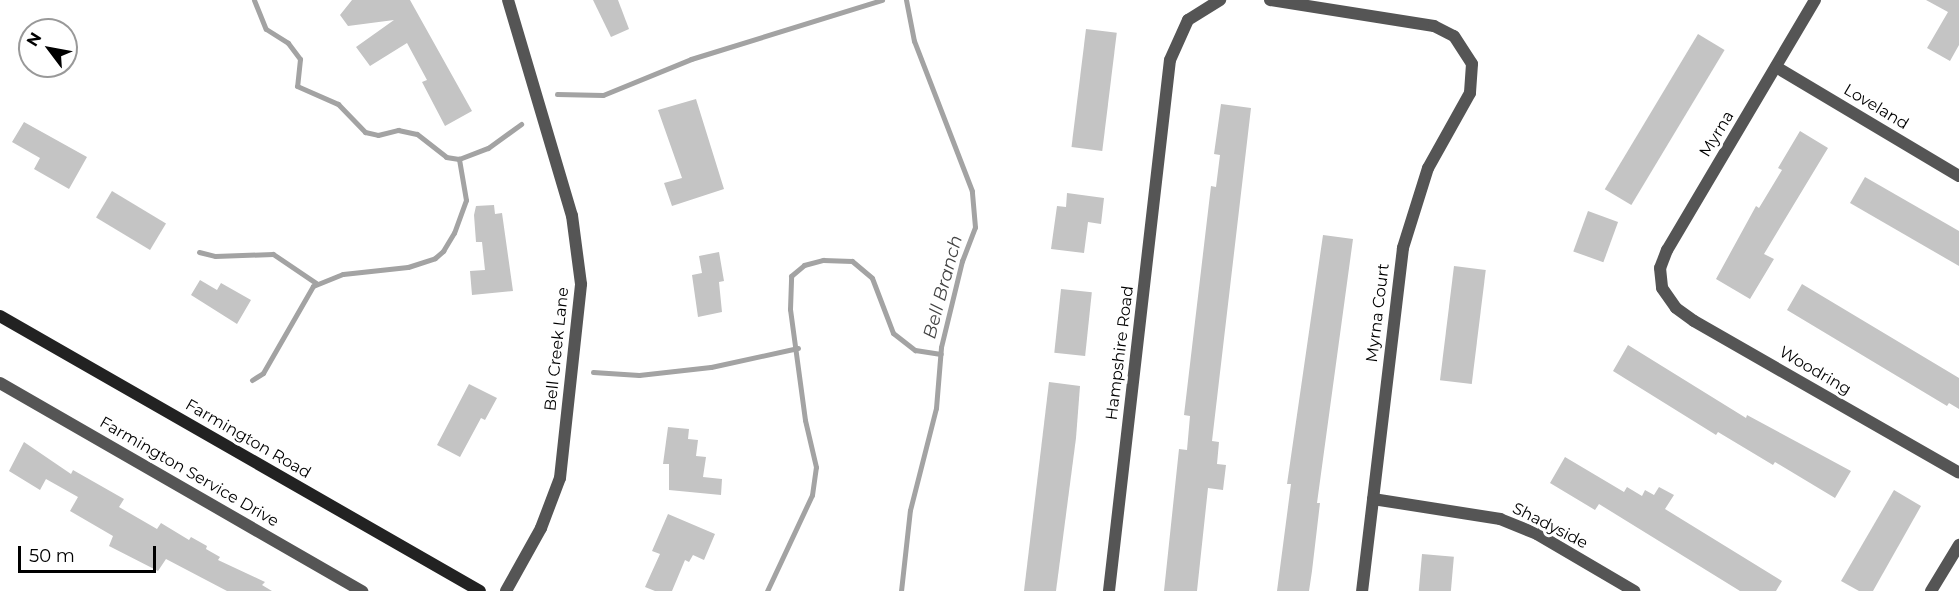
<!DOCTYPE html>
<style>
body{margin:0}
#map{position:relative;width:1959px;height:591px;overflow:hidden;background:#fff;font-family:Montserrat,sans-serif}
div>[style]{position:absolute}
.stream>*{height:5px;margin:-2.5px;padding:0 2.5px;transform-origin:2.5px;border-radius:2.5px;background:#a3a3a3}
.building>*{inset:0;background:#c4c4c4;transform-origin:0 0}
.minor>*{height:12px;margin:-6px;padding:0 6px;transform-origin:6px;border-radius:6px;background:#555}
.secondary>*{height:12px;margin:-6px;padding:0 6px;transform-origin:6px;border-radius:6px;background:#222}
span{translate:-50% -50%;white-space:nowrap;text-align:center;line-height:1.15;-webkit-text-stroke:6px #fff;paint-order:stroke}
.street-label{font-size:16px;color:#000}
.water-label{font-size:18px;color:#444;font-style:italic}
.north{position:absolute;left:18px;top:18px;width:60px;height:60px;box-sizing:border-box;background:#fff;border:2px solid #999;border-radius:50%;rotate:302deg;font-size:16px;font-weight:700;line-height:24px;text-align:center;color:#000}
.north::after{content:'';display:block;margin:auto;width:21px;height:27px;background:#000;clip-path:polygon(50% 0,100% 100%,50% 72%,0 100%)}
.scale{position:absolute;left:18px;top:546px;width:138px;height:27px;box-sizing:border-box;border:3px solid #000;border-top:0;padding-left:8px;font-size:18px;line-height:21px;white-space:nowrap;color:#000;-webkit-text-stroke:4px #fff;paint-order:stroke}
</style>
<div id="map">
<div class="stream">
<i style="left:254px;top:0;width:31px;rotate:68deg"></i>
<i style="left:266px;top:29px;width:26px;rotate:32deg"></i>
<i style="left:288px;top:43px;width:20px;rotate:53deg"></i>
<i style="left:300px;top:59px;width:27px;rotate:96deg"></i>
<i style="left:297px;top:86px;width:45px;rotate:23.7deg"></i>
<i style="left:338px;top:104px;width:39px;rotate:46deg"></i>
<i style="left:365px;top:132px;width:13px;rotate:13deg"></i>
<i style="left:378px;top:135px;width:21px;rotate:-14deg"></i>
<i style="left:398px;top:130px;width:19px;rotate:12deg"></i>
<i style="left:417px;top:134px;width:37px;rotate:38deg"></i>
<i style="left:446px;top:157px;width:13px;rotate:9deg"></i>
<i style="left:459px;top:159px;width:31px;rotate:-21deg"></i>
<i style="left:488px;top:148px;width:41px;rotate:-36deg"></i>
<i style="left:557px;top:94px;width:46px;rotate:1.2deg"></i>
<i style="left:603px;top:95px;width:95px;rotate:-22.2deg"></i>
<i style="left:691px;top:59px;width:200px;rotate:-17.2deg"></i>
<i style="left:199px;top:252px;width:16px;rotate:14deg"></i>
<i style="left:215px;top:256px;width:58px;rotate:-2deg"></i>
<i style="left:273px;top:254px;width:52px;rotate:34deg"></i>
<i style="left:593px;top:372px;width:46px;rotate:3.7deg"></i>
<i style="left:639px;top:375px;width:72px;rotate:-6.3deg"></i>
<i style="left:711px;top:367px;width:89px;rotate:-12.3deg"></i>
<i style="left:252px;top:380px;width:13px;rotate:-32deg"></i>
<i style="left:263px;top:373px;width:100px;rotate:-60.1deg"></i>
<i style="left:313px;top:286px;width:32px;rotate:-22deg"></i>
<i style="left:343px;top:274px;width:65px;rotate:-6.1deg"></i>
<i style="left:408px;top:267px;width:28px;rotate:-18deg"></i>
<i style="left:435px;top:258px;width:11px;rotate:-41deg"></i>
<i style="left:443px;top:251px;width:21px;rotate:-59deg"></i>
<i style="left:454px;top:233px;width:35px;rotate:-70deg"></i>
<i style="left:466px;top:200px;width:42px;rotate:-99.7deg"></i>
<i style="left:767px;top:591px;width:106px;rotate:-64.9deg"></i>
<i style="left:812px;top:495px;width:28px;rotate:-82deg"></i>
<i style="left:816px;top:467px;width:48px;rotate:-103.2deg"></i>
<i style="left:805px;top:420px;width:112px;rotate:-97.7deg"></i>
<i style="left:790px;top:309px;width:33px;rotate:-88deg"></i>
<i style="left:791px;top:276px;width:17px;rotate:-40deg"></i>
<i style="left:804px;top:265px;width:20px;rotate:-15deg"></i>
<i style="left:823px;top:260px;width:29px;rotate:2deg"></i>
<i style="left:852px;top:261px;width:26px;rotate:40deg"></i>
<i style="left:872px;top:278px;width:59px;rotate:69.1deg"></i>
<i style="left:893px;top:333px;width:28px;rotate:38deg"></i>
<i style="left:915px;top:350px;width:26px;rotate:9deg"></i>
<i style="left:901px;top:591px;width:81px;rotate:-83.7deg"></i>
<i style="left:910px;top:510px;width:105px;rotate:-75.7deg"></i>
<i style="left:936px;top:408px;width:61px;rotate:-85.3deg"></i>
<i style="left:941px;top:347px;width:89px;rotate:-76.3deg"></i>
<i style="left:962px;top:261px;width:36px;rotate:-69deg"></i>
<i style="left:975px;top:227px;width:36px;rotate:-95deg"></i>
<i style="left:972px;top:191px;width:161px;rotate:-111.1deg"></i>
<i style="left:914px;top:41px;width:42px;rotate:-101deg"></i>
</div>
<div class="building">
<i style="clip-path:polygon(352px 0,410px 0,472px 111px,445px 126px,422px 82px,427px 80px,407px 43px,370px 66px,356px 47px,394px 20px,348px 26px,340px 15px)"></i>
<i style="clip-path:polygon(593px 0,618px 0,629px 29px,611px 37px)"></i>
<i style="clip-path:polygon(1926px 0,1959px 0,1959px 45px,1950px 61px,1927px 48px,1948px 12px)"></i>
<i style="left:1086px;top:29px;width:31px;height:119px;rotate:7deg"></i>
<i style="left:1698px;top:34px;width:31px;height:181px;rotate:31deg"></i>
<i style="clip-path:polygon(696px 99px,724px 189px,672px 206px,664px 183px,682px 178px,658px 110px)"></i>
<i style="clip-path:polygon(1221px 104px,1251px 108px,1212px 441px,1219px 442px,1217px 464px,1226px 465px,1223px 490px,1208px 488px,1197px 591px,1164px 591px,1179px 449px,1187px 450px,1190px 416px,1184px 415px,1211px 186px,1216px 187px,1220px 155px,1214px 154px)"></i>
<i style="clip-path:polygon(24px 122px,87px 157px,69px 189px,34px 169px,40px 158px,12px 142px)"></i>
<i style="clip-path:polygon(1800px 131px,1828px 148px,1764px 254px,1774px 259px,1750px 299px,1716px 279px,1756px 206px,1759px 208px,1782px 170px,1778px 168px)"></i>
<i style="clip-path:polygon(1865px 177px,1959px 231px,1959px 266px,1850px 203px)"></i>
<i style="left:112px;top:191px;width:63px;height:31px;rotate:31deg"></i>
<i style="clip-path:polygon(1067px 193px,1104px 198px,1101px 224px,1088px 222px,1084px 253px,1051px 249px,1057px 206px,1066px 207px)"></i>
<i style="clip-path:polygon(494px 205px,495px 214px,502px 213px,513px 291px,472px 295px,470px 271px,485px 270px,482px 242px,476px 242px,474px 215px,476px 206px)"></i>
<i style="left:1588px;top:211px;width:32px;height:43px;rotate:20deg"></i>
<i style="clip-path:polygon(1323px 235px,1353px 239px,1317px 503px,1320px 503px,1312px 571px,1309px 591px,1277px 591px,1291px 484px,1287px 484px)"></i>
<i style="clip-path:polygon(719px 252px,724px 281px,719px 282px,722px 312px,698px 317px,692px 275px,702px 273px,699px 256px)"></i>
<i style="left:1454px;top:266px;width:32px;height:115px;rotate:7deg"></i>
<i style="clip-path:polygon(200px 280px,217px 290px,221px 283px,251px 300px,237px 324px,191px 295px)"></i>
<i style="clip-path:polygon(1802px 284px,1959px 378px,1959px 409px,1949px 403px,1947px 406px,1787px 310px)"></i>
<i style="left:1061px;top:289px;width:31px;height:64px;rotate:6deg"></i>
<i style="clip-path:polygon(1628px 345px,1746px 418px,1747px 415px,1851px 471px,1835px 498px,1775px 462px,1773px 465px,1718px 432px,1716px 435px,1613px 371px)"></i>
<i style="clip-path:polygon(1049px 382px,1080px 386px,1076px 438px,1056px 591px,1024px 591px)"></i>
<i style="clip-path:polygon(469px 384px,497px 398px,485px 420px,481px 418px,460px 457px,437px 445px)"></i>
<i style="clip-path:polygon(668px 427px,689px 429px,688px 439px,698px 440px,696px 456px,706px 457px,703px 477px,722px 479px,721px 495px,669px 490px,669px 464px,663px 464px)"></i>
<i style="clip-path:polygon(24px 442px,71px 474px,73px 470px,124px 499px,119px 507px,157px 529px,161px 523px,189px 540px,191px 537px,207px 546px,206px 549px,220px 557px,218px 560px,265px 582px,262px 585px,272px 591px,227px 591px,166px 559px,158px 571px,109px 546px,113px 536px,70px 511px,78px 497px,46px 479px,40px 490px,9px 471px)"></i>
<i style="clip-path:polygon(1565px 457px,1624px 492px,1627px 487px,1642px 496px,1645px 490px,1654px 495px,1659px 487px,1674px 495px,1665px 509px,1782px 581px,1776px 591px,1740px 591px,1599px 504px,1595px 510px,1550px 483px)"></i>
<i style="clip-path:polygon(1894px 490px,1921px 506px,1873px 591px,1859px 591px,1841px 581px)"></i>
<i style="clip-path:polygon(668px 514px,715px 534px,704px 560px,693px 555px,689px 562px,685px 560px,672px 591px,655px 591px,645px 587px,660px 554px,652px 551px)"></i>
<i style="left:1422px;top:554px;width:32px;height:37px;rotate:5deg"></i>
</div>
<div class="minor">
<i style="left:1270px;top:0;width:166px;rotate:9deg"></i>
<i style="left:1434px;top:26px;width:22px;rotate:27deg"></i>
<i style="left:1454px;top:36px;width:33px;rotate:57deg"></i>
<i style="left:1472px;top:64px;width:29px;rotate:94deg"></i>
<i style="left:1470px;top:93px;width:86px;rotate:119.2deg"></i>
<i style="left:1428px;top:168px;width:84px;rotate:107.4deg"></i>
<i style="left:1403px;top:248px;width:345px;rotate:96.8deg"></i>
<i style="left:1815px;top:0;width:291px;rotate:120.6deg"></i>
<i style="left:1667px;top:250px;width:19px;rotate:111deg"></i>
<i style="left:1660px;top:268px;width:20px;rotate:84deg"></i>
<i style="left:1662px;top:288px;width:24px;rotate:55deg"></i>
<i style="left:1676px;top:308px;width:22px;rotate:36deg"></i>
<i style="left:1694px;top:321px;width:305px;rotate:29.8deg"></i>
<i style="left:1776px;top:67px;width:213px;rotate:30.8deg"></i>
<i style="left:0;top:383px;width:418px;rotate:29.9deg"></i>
<i style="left:1373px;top:499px;width:129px;rotate:8.9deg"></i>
<i style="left:1500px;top:519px;width:40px;rotate:22deg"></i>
<i style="left:1537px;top:534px;width:113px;rotate:30.4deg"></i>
<i style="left:506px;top:591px;width:72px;rotate:-60.9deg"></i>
<i style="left:541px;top:528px;width:53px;rotate:-69.2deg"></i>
<i style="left:560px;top:478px;width:195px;rotate:-83.8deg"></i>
<i style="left:581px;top:284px;width:69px;rotate:-97.5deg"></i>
<i style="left:572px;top:216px;width:225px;rotate:-106.5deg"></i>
<i style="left:1109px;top:591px;width:534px;rotate:-83.45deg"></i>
<i style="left:1170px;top:60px;width:44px;rotate:-65.8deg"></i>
<i style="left:1188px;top:20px;width:38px;rotate:-32deg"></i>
<i style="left:1931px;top:591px;width:54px;rotate:-58.7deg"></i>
</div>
<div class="secondary">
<i style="left:0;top:316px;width:553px;rotate:29.81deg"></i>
</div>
<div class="street-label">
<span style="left:1876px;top:107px;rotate:31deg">Loveland</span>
<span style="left:1717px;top:134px;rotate:-59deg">Myrna</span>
<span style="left:1378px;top:313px;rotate:-83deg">Myrna Court</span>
<span style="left:557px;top:349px;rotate:-84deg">Bell Creek Lane</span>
<span style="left:1120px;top:353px;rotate:-83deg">Hampshire Road</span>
<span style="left:1815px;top:371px;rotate:30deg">Woodring</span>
<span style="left:248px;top:439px;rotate:30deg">Farmington Road</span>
<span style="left:189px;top:472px;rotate:30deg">Farmington Service Drive</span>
<span style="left:1550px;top:526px;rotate:27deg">Shadyside</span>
</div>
<div class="water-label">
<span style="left:943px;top:287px;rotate:-75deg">Bell Branch</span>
</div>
<div class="north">N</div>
<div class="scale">50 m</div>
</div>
